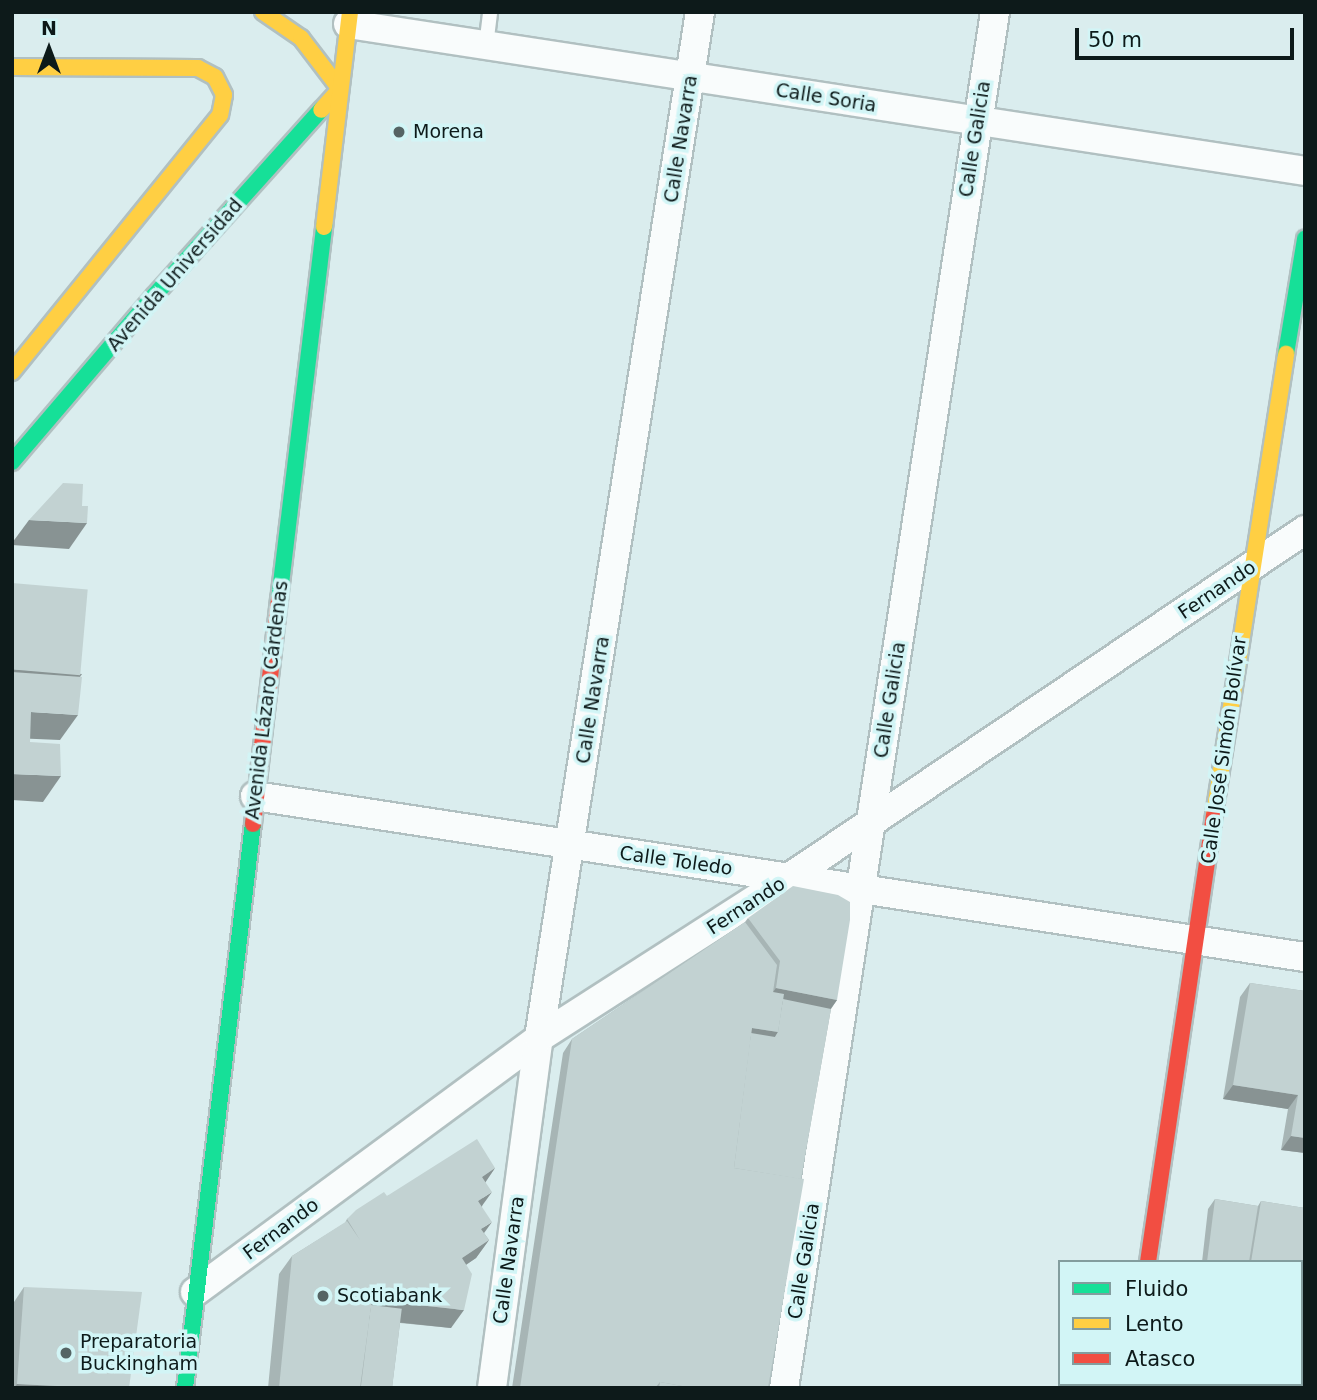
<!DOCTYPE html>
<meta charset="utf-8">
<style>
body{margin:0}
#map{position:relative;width:1317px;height:1400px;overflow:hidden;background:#daedee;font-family:"DejaVu Sans",sans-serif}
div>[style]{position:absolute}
.roads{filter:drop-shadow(2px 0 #b1c0c1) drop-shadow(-2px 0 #b1c0c1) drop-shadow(0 2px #b1c0c1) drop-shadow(0 -2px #b1c0c1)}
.lane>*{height:14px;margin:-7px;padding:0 7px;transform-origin:7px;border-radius:7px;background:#f9fcfc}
.street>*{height:28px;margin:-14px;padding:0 14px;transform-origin:14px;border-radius:14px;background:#f9fcfc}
.fast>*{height:16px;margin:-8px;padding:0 8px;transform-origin:8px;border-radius:8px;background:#16e098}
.slow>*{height:16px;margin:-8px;padding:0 8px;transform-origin:8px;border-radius:8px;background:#ffcf43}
.jam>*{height:16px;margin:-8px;padding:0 8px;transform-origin:8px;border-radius:8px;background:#f24e42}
.wall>*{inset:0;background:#a7b5b5}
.shaded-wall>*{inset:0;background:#889393}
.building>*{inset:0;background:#c2d2d2;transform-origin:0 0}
.dots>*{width:19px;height:19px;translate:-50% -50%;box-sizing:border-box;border:4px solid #d2f5f6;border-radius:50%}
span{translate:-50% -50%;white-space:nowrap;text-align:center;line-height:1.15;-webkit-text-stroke:7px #d2f5f6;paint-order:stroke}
.street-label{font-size:19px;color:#0d1a1a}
.poi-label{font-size:19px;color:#0d1a1a}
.left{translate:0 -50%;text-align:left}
.frame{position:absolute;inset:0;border:14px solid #0d1a1a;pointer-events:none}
.legend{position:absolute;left:1058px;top:1260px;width:245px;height:126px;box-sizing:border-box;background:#d2f5f6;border:2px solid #839d9e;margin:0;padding:9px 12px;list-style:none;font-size:21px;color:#0d1a1a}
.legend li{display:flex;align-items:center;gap:14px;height:35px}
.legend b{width:35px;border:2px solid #839d9e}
.north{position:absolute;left:14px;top:14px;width:70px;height:70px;-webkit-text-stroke:5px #d2f5f6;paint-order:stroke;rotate:0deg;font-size:19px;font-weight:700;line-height:28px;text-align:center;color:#0d1a1a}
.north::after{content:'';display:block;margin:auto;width:24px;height:32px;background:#0d1a1a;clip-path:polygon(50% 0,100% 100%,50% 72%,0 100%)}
.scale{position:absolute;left:1075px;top:28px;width:219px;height:32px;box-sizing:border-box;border:4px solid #0d1a1a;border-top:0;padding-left:9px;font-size:21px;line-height:24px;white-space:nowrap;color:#0d1a1a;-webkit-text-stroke:5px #d2f5f6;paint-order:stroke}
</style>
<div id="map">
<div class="roads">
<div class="lane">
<i style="left:486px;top:46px;width:34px;rotate:-83deg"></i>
</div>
<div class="street">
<i style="left:348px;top:24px;width:968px;rotate:8.73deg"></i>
<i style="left:255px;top:796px;width:1062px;rotate:8.72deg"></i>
<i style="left:195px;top:1292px;width:428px;rotate:-36.4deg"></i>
<i style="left:539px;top:1038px;width:298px;rotate:-32.7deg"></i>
<i style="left:790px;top:877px;width:621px;rotate:-33.97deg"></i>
<i style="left:492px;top:1388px;width:353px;rotate:-82.4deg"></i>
<i style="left:539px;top:1038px;width:1039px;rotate:-81.08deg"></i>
<i style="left:784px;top:1388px;width:1392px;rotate:-81.28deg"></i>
</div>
<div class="fast">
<i style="left:1286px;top:354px;width:117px;rotate:-80.6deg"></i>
<i style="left:12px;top:462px;width:218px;rotate:-49.5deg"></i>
<i style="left:154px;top:296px;width:250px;rotate:-48.1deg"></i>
<i style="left:279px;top:600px;width:376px;rotate:-83.1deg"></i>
<i style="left:1129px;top:1384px;width:4px;rotate:90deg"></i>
<i style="left:185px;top:1388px;width:568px;rotate:-83.13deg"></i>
</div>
<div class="slow">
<i style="left:263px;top:12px;width:46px;rotate:34.4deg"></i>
<i style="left:301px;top:38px;width:64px;rotate:52.6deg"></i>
<i style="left:340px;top:89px;width:28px;rotate:132deg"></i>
<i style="left:12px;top:67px;width:186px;rotate:0.3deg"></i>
<i style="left:198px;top:68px;width:19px;rotate:28deg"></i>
<i style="left:215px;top:77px;width:20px;rotate:63deg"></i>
<i style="left:224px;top:95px;width:20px;rotate:101deg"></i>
<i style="left:220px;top:115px;width:331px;rotate:129deg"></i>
<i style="left:324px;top:227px;width:217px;rotate:-83.1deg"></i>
<i style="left:1214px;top:815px;width:467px;rotate:-81.1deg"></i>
</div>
<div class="jam">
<i style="left:253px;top:824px;width:226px;rotate:-83.4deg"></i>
<i style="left:1148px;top:1262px;width:452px;rotate:-81.6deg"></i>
</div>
</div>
<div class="wall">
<i style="clip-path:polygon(748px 918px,837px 1000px,831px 1009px,801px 1179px,768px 1388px,512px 1388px,563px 1053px,572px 1039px,745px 922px)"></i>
<i style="clip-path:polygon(1250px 983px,1305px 991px,1305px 1153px,1281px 1150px,1288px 1109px,1223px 1099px,1240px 997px)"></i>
<i style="clip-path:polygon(495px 1168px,485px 1182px,482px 1207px,484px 1233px,489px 1240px,476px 1258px,466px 1265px,451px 1328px,400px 1323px,392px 1388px,268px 1388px,279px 1274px,292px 1256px,345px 1223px,347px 1219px,387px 1196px)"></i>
<i style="clip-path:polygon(1215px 1199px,1258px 1206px,1261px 1201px,1305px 1208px,1305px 1388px,1202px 1388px,1203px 1384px,1301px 1384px,1301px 1262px,1202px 1262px,1208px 1209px)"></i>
<i style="clip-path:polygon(24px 1287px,129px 1388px,12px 1388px,12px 1305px)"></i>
</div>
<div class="shaded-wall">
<i style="clip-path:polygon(29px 520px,87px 523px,69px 549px,12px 545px,12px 543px)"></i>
<i style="clip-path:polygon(12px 669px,82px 674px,65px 699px,12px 696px)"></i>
<i style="clip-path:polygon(31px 712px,78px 715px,60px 740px,13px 738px)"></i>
<i style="clip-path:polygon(12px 774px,61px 776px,43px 802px,12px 800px)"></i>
<i style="clip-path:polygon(776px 988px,837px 1000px,824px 1018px,763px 1006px)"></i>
<i style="clip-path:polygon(752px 1028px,778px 1032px,769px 1046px,747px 1043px)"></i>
<i style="clip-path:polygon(1233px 1085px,1298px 1095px,1288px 1109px,1223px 1099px)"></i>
<i style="clip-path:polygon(1291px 1136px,1305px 1138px,1305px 1153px,1281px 1150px)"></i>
<i style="clip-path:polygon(495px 1168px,483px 1186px,482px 1177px)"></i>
<i style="clip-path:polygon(492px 1192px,479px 1210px,478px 1201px)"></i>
<i style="clip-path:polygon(492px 1222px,479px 1240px,481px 1229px)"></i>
<i style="clip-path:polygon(489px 1240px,476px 1258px,449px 1276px,462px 1258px)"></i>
<i style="clip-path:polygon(372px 1300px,464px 1310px,451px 1328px,367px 1319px)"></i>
<i style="clip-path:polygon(17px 1384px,97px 1388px,14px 1388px)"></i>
</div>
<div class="building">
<i style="clip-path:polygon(63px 483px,83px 484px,82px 506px,88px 506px,87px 523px,29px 520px)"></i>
<i style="left:12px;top:583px;width:76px;height:86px;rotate:5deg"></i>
<i style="clip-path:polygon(12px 672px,82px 677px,78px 715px,31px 712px,30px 742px,60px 744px,61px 776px,12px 774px)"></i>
<i style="clip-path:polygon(793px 886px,838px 895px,850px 902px,850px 920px,837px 1000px,776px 988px,780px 961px,748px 918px)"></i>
<i style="clip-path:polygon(745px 922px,777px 965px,773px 992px,784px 994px,778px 1032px,752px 1028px,734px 1168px,804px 1179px,768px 1388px,693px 1388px,660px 1382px,655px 1388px,520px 1388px,572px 1039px)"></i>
<i style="clip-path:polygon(1250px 983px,1305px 991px,1305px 1138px,1291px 1136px,1298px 1095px,1233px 1085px)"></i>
<i style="clip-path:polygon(783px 999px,831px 1009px,801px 1179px,734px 1168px,751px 1033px,775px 1037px,778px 1032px)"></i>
<i style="clip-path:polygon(477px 1139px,495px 1168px,482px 1177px,492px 1192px,478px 1201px,492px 1222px,481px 1229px,489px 1240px,462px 1258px,472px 1274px,464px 1310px,372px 1300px,360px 1388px,279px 1388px,292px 1256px,347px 1221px,360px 1240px,347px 1219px,356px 1210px,384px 1192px,387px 1196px)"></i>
<i style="clip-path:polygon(1215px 1199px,1258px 1206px,1249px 1262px,1207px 1262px)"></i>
<i style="clip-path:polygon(1261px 1201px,1305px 1208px,1305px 1354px,1301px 1354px,1301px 1262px,1251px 1262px)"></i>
<i style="clip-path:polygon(24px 1287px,142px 1292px,129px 1388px,97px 1388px,17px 1384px)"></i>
<i style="left:371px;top:1305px;width:31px;height:84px;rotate:7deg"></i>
<i style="clip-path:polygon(1301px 1354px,1305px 1354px,1305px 1388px,1212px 1388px,1213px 1384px,1301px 1384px)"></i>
<i style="clip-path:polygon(660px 1382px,693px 1388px,659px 1388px)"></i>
</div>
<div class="dots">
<i style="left:399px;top:132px;background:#556464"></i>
<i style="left:323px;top:1296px;background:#556464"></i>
<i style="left:66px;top:1353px;background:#556464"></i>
</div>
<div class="street-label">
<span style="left:826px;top:98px;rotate:9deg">Calle Soria</span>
<span style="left:681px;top:139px;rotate:-81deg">Calle Navarra</span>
<span style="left:975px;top:139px;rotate:-81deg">Calle Galicia</span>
<span style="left:175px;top:275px;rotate:-49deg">Avenida Universidad</span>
<span style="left:1217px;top:590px;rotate:-34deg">Fernando</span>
<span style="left:267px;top:700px;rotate:-83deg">Avenida Lázaro Cárdenas</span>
<span style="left:593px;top:700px;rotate:-81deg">Calle Navarra</span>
<span style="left:890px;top:700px;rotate:-81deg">Calle Galicia</span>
<span style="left:1224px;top:750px;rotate:-82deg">Calle José Simón Bolívar</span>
<span style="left:676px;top:861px;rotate:8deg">Calle Toledo</span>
<span style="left:746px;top:906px;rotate:-33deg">Fernando</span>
<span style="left:281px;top:1229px;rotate:-37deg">Fernando</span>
<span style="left:509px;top:1260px;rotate:-82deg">Calle Navarra</span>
<span style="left:804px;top:1261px;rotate:-81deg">Calle Galicia</span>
</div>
<div class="poi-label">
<span class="left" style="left:413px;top:132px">Morena</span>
<span class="left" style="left:337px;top:1296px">Scotiabank</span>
<span class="left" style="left:80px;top:1353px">Preparatoria<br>Buckingham</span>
</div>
<div class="frame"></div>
<ul class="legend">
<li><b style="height:9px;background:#16e098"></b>Fluido</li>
<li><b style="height:9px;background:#ffcf43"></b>Lento</li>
<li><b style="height:9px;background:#f24e42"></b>Atasco</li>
</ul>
<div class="north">N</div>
<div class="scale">50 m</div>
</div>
